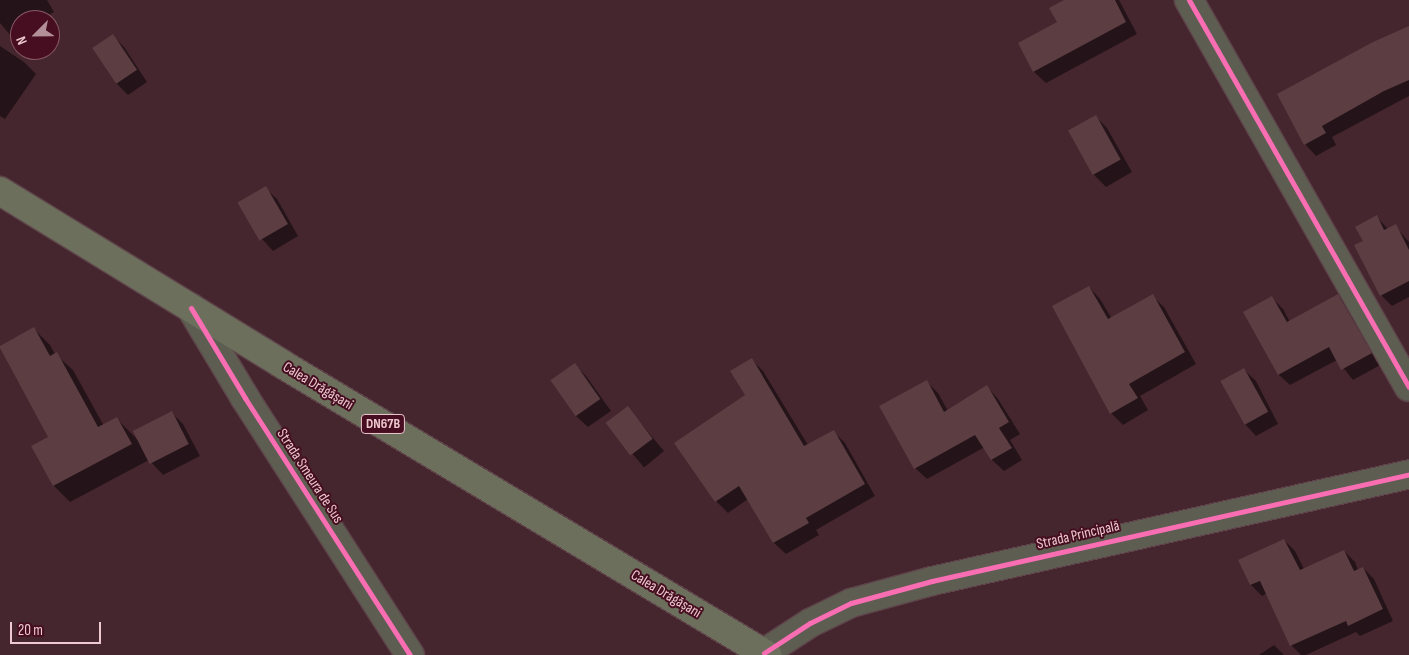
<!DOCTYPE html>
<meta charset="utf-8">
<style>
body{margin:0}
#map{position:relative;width:1409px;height:655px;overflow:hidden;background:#45262f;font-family:"Sofia Sans Condensed",sans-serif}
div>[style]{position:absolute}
.shadow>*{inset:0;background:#0007;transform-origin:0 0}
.building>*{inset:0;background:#5b3d42;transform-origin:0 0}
.roads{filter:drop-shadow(1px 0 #5e434a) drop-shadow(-1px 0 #5e434a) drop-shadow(0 1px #5e434a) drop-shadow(0 -1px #5e434a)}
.minor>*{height:28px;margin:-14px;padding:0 14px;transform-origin:14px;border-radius:14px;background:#5d5d51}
.major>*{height:28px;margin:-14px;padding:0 14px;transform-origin:14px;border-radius:14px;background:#6c6f5b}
.cycleway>*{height:5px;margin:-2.5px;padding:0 2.5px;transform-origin:2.5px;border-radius:2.5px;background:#f96db3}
span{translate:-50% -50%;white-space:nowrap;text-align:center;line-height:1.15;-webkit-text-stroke:4px #460e20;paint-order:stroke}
.shield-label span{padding:1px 4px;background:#460e20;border:1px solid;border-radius:4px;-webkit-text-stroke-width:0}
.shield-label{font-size:14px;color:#eec9d0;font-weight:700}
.street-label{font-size:15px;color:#eec9d0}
.north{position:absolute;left:10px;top:10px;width:50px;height:50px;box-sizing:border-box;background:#460e20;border:1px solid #895966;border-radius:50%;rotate:247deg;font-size:14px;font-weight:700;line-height:20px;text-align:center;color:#eec9d0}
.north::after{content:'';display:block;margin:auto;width:18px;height:22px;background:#b39098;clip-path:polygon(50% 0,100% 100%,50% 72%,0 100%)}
.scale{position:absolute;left:10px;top:622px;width:91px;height:22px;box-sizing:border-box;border:2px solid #eec9d0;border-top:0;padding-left:6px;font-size:15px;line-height:18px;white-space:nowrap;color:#eec9d0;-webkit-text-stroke:4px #460e20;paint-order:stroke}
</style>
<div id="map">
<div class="shadow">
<i style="clip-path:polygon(0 0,47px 0,54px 12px,40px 20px,20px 20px,20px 31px,11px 36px,0 23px)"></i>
<i style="clip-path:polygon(1067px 0,1119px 0,1137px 34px,1046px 83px,1034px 72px,1019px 44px,1059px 23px)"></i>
<i style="clip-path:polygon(1409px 27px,1409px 96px,1332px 137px,1336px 145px,1316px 156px,1305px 144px)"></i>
<i style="clip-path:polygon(113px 36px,124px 47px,147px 82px,128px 95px,116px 83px)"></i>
<i style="clip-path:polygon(0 46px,24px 62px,36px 74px,5px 119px,0 116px)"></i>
<i style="clip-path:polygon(1096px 117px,1107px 128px,1132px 172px,1106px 187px,1094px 175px)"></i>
<i style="clip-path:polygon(265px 188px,277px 199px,298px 236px,273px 251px,262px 239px)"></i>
<i style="clip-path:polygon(1377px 217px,1388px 229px,1395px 226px,1409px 242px,1409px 297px,1392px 306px,1381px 295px,1364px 242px)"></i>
<i style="clip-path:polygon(1089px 287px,1100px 299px,1112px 319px,1152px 296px,1164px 307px,1196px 364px,1140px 396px,1148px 410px,1123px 425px,1111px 413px,1054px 307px)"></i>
<i style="clip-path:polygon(1338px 296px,1349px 306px,1382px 364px,1353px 380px,1337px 360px,1290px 385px,1279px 375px,1272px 298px,1283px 309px,1290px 322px)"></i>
<i style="clip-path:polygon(34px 329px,50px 345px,55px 354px,73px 370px,104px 426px,117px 419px,137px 439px,172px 413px,183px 424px,200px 456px,163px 475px,149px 460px,70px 502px,54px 486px,33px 447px,50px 438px)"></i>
<i style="clip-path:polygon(752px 360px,763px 371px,808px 445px,833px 431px,845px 443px,875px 496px,816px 530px,819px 535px,786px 554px,774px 543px,748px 499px,728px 513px,716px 501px,676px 443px,746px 395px)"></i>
<i style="clip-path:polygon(575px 365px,586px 376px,611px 411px,588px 427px,576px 416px)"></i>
<i style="clip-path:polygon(1244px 370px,1256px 381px,1278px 424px,1256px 436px,1245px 424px)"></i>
<i style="clip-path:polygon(926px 381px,938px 393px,948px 411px,987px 387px,998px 399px,1020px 434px,1010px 440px,1022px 460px,1004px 471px,992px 460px,985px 447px,927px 479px,915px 468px)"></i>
<i style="left:628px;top:408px;width:56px;height:26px;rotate:50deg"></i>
<i style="clip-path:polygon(1284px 540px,1295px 551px,1304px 569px,1344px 551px,1355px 562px,1358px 570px,1363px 568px,1374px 579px,1393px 621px,1360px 636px,1356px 632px,1306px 655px,1301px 655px,1292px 646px,1267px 593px,1262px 596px,1251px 585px,1240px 561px)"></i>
<i style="clip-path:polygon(1274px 645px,1284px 655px,1259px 655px)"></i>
</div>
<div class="building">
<i style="clip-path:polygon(1064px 0,1115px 0,1126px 22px,1033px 72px,1018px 43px,1057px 22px,1049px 8px)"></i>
<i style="clip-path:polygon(1409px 26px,1409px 80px,1384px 91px,1322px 126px,1326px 133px,1304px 145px,1277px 94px,1373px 42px)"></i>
<i style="left:113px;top:34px;width:43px;height:25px;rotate:56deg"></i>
<i style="left:1096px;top:115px;width:51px;height:32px;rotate:61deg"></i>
<i style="left:266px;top:186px;width:44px;height:33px;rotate:60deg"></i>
<i style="clip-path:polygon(1377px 215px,1384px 230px,1396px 224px,1409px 250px,1409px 281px,1380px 296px,1354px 245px,1363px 241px,1355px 227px)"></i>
<i style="clip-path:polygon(1089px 286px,1108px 319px,1153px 294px,1185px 352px,1129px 384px,1138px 398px,1110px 414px,1052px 306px)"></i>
<i style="clip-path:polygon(1338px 294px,1372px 353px,1341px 370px,1329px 347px,1278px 375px,1243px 312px,1272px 296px,1287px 322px)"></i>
<i style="clip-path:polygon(34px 327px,50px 356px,57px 352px,98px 427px,117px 417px,132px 444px,53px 486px,31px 446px,48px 437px,0 348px,0 346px)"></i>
<i style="clip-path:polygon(752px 358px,804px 446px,834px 430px,865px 484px,806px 518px,809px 523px,773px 543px,739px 486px,715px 502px,674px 443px,745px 395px,730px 371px)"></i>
<i style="left:575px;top:363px;width:44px;height:30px;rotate:55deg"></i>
<i style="left:1244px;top:368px;width:50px;height:27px;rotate:61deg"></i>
<i style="clip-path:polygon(927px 380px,944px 412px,987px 385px,1009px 422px,999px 428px,1012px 448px,991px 460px,975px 435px,914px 469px,879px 406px)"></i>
<i style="left:628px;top:406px;width:41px;height:28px;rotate:53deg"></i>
<i style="left:172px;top:411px;width:37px;height:44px;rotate:63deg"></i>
<i style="clip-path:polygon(1284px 539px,1300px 570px,1344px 550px,1354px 571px,1363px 567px,1383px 609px,1348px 626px,1346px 621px,1290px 646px,1260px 581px,1250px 585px,1238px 560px)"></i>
</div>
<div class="roads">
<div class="minor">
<i style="left:1189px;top:0;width:445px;rotate:60.4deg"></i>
<i style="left:191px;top:308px;width:105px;rotate:59deg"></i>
<i style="left:245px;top:398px;width:305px;rotate:57.3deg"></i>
<i style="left:764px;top:653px;width:55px;rotate:-33.1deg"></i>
<i style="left:810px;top:623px;width:46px;rotate:-26deg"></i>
<i style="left:851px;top:603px;width:84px;rotate:-15.2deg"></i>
<i style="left:932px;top:581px;width:489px;rotate:-12.6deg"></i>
</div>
<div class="major">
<i style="left:0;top:191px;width:331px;rotate:31.5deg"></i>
<i style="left:282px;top:364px;width:566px;rotate:30.96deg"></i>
</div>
</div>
<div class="cycleway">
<i style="left:1189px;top:0;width:445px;rotate:60.4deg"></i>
<i style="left:191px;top:308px;width:105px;rotate:59deg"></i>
<i style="left:245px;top:398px;width:305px;rotate:57.3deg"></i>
<i style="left:764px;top:653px;width:55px;rotate:-33.1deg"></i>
<i style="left:810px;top:623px;width:46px;rotate:-26deg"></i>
<i style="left:851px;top:603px;width:84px;rotate:-15.2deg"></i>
<i style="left:932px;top:581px;width:489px;rotate:-12.6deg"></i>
</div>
<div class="shield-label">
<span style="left:383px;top:424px">DN67B</span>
</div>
<div class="street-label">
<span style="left:318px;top:386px;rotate:31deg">Calea Drăgășani</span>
<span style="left:310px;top:476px;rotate:57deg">Strada Smeura de Sus</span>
<span style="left:1078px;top:535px;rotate:-13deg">Strada Principală</span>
<span style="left:666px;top:594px;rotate:31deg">Calea Drăgășani</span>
</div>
<div class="north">N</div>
<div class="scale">20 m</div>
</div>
